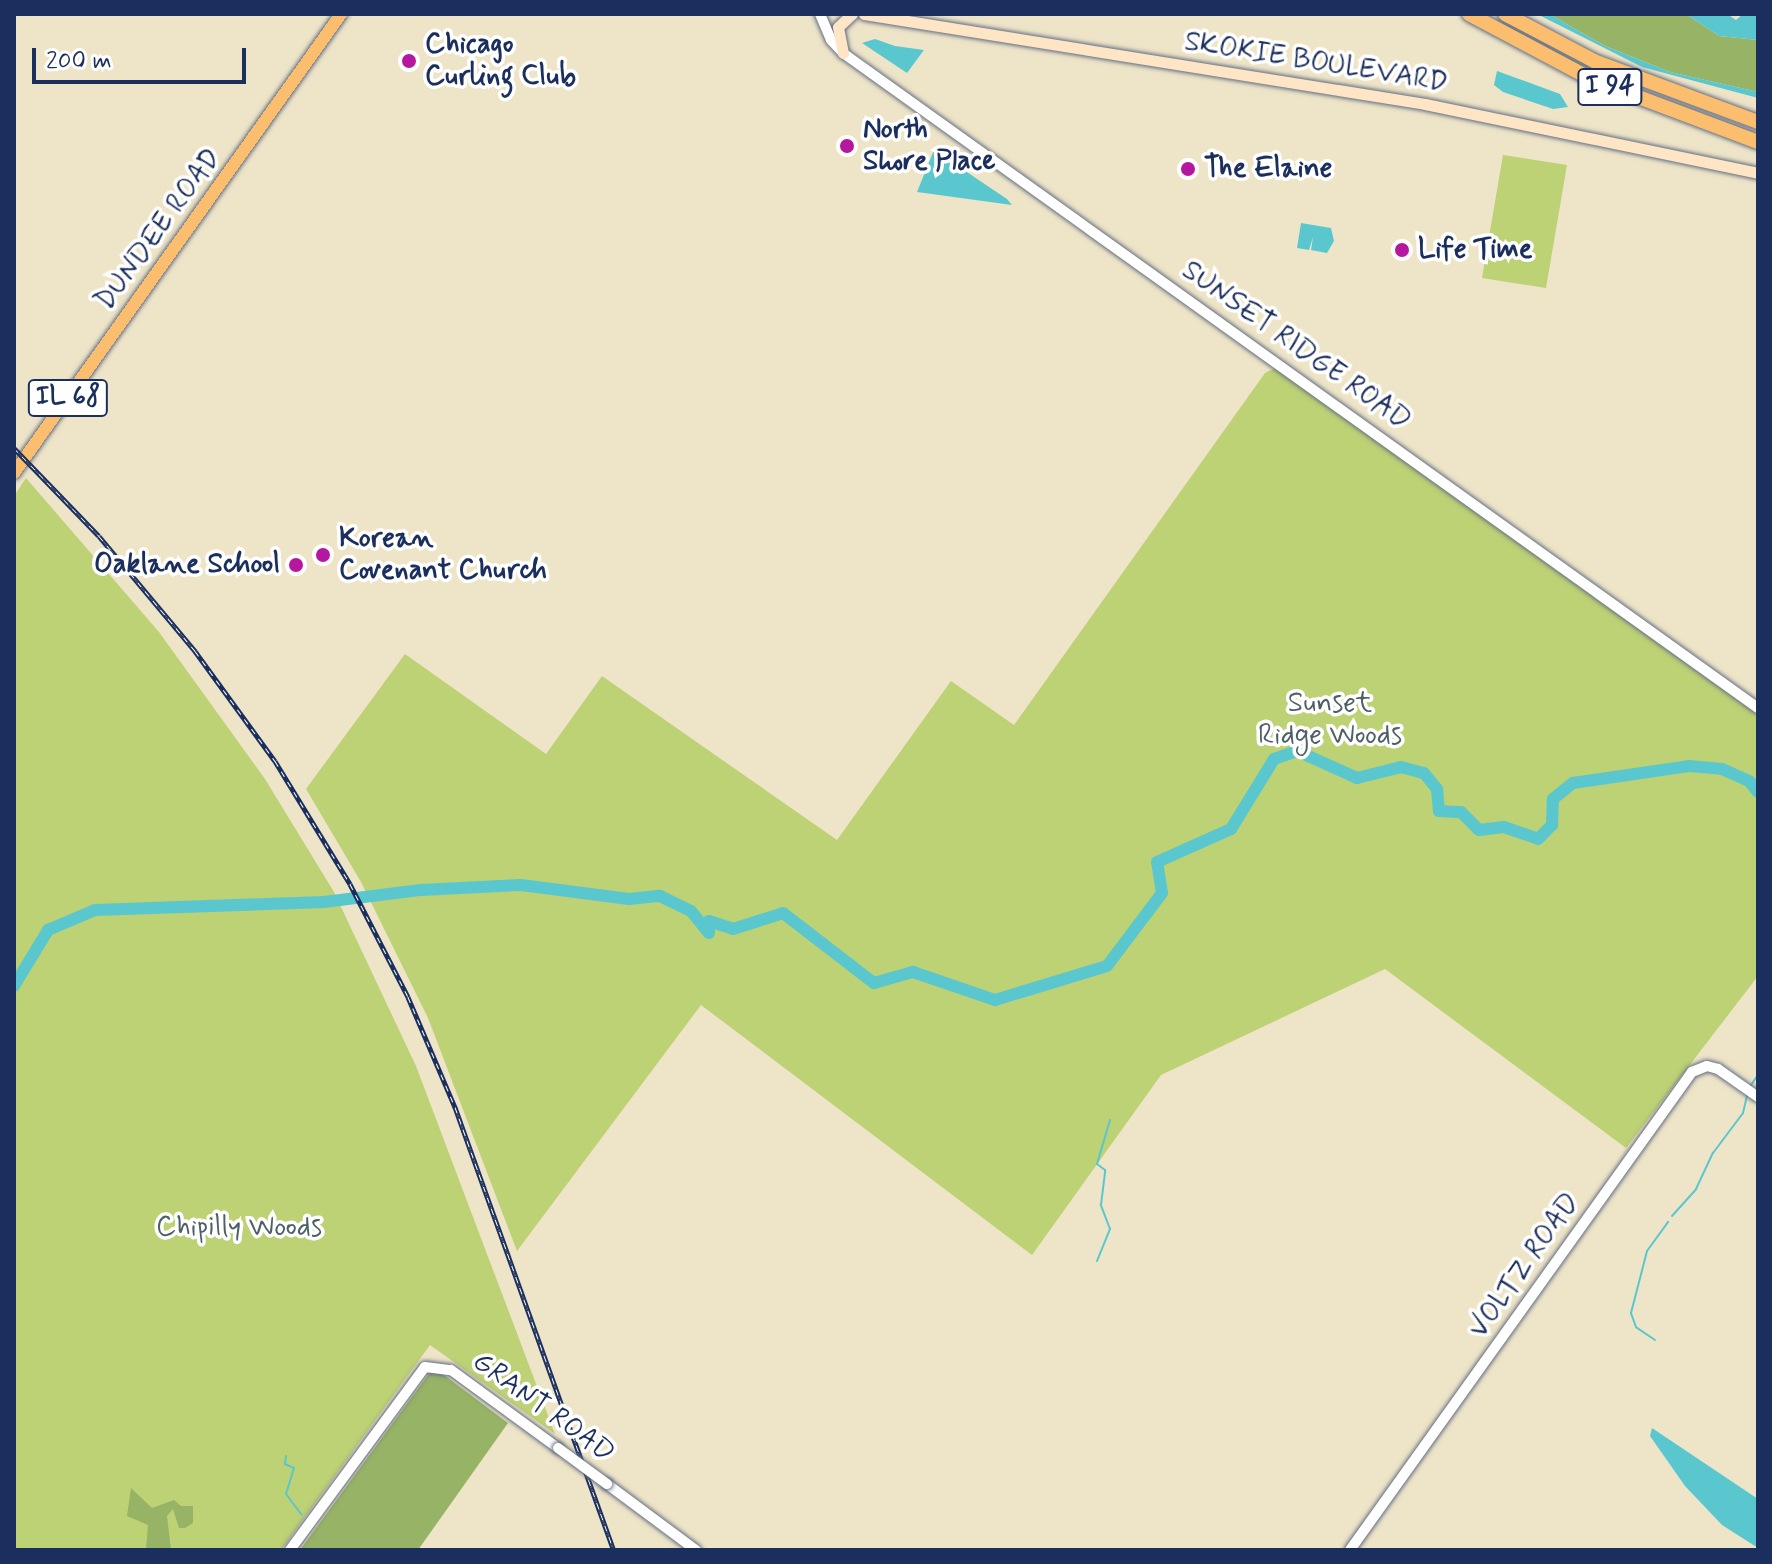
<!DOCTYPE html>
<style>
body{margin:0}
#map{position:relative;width:1772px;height:1564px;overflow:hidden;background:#eee5c8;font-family:Mynerve,sans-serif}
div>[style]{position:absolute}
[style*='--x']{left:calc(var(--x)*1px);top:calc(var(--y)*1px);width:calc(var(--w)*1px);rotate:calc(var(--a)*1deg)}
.green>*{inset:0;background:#bdd175}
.forest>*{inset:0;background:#96b366}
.water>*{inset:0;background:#5ac7ce}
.stream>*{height:2px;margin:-1px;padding:0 1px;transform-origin:1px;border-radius:1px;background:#5ac7ce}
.river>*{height:12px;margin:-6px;padding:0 6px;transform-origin:6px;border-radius:6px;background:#5ac7ce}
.roads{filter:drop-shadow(0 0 2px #656f83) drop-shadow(0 0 2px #656f83)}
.tertiary>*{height:10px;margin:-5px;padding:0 5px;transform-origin:5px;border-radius:5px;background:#fff}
.secondary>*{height:11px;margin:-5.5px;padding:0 5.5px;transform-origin:5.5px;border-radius:5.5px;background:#fde5c5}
.primary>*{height:12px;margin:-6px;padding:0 6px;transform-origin:6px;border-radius:6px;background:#fabe6e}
.motorway>*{height:14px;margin:-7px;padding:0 7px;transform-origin:7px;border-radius:7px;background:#fabe6e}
.rail>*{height:5px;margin-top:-2.5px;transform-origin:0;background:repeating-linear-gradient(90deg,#fff 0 6px,#1b2f5e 0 12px);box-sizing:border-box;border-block:2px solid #1b2f5e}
.bridges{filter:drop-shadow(0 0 2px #656f83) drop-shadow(0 0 2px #656f83)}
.tertiary-bridge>*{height:10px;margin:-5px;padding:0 5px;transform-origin:5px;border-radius:5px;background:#fff}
.dots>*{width:22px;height:22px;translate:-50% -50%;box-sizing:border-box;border:4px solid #fff;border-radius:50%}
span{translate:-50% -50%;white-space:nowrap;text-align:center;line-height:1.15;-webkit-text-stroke:7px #fff;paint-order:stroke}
.shield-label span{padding:2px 6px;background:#fff;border:2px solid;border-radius:6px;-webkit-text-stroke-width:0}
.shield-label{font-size:26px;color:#1b2f5e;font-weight:700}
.poi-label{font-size:28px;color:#1b2f5e;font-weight:700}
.left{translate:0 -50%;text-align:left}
.right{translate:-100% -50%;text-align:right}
.street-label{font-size:28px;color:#1b2f5e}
.park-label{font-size:28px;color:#4c6065}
.frame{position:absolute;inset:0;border:16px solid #1b2f5e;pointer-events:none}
.scale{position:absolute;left:32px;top:48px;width:214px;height:36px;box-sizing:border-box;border:4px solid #1b2f5e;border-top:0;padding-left:10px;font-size:24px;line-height:28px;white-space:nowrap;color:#1b2f5e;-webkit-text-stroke:6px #fff;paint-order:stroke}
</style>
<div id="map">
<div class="green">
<i style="clip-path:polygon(1503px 155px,1567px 165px,1546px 288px,1482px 278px)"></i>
<i style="clip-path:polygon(1276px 368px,1758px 715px,1758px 976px,1626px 1148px,1385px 969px,1161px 1075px,1032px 1255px,701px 1005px,517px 1251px,428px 1018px,361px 882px,306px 789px,405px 654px,546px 754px,602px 676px,837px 840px,951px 681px,1014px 725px,1265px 373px)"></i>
<i style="clip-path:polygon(26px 478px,159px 632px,265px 779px,334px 892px,416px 1066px,555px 1434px,430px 1345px,281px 1550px,14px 1550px,14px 496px)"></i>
</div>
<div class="forest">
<i style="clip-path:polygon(1549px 14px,1686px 14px,1719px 36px,1758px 40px,1758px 92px,1670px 72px,1605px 46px)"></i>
<i style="clip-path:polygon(431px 1371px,440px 1372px,508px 1423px,418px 1550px,300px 1550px)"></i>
<i style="clip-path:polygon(131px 1488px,152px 1508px,174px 1500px,181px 1506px,193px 1506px,193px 1523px,185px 1528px,179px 1528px,173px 1509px,167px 1516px,171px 1550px,146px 1549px,148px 1525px,127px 1516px)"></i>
</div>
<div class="water">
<i style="clip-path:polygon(1537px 14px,1549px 14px,1605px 46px,1670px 72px,1758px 92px,1758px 98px,1642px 67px)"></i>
<i style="clip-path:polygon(1686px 14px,1727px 14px,1736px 20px,1743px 14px,1758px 14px,1758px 40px,1719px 36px)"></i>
<i style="clip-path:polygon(875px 39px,895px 46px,924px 50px,907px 73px,862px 43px)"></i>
<i style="clip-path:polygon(1497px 71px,1560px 94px,1568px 107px,1553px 109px,1503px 92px,1494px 85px)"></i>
<i style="clip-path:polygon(934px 150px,1007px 199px,1012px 205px,917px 192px)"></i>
<i style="clip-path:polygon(1301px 223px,1331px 228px,1334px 241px,1327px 253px,1311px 250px,1313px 237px,1309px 250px,1297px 248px)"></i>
<i style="clip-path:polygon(1652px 1428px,1758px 1499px,1758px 1548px,1722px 1525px,1685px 1486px,1650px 1436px)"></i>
</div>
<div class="stream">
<i style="--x:1751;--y:1085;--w:12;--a:-55"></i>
<i style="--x:1672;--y:1216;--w:36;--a:-48"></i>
<i style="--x:1696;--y:1189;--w:40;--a:-65"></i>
<i style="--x:1713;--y:1153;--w:50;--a:-53.1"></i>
<i style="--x:1743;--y:1113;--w:18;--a:-77"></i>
<i style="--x:1097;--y:1261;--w:35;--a:-68"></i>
<i style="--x:1110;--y:1229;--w:26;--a:-111"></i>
<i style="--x:1101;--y:1205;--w:35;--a:-83"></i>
<i style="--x:1105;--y:1170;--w:10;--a:-143"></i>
<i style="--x:1097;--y:1164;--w:46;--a:-73.5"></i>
<i style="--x:1655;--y:1340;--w:23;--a:-146"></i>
<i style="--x:1636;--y:1327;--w:15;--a:-110"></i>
<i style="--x:1631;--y:1313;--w:64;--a:-75.5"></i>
<i style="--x:1647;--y:1251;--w:36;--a:-54"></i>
<i style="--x:286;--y:1456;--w:8;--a:97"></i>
<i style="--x:285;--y:1464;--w:10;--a:24"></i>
<i style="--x:294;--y:1468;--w:27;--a:107"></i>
<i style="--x:286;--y:1494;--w:26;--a:53"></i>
</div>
<div class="river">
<i style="--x:14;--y:986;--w:66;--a:-58.7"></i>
<i style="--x:48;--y:930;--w:51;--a:-23.1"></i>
<i style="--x:95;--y:910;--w:229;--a:-2"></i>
<i style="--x:324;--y:902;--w:98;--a:-7.1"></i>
<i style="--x:421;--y:890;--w:100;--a:-2.9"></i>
<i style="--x:521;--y:885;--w:109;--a:7.4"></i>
<i style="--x:629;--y:899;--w:31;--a:-6"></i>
<i style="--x:660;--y:896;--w:34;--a:26"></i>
<i style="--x:691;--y:911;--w:28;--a:51"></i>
<i style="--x:709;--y:933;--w:12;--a:-90"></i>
<i style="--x:709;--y:921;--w:25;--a:18"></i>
<i style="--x:733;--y:929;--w:52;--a:-17.7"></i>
<i style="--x:783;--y:913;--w:115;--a:37.6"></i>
<i style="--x:874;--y:983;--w:41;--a:-15.8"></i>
<i style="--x:913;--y:972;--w:87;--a:18.9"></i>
<i style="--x:995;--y:1000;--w:117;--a:-16.9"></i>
<i style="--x:1107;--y:966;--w:91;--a:-53"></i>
<i style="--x:1162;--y:893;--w:31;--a:-99"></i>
<i style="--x:1157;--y:862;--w:81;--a:-24"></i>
<i style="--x:1231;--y:829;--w:82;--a:-58.4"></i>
<i style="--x:1274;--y:759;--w:24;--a:-19"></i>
<i style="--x:1297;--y:751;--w:66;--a:24.2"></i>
<i style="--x:1357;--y:778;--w:45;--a:-14"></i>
<i style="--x:1401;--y:767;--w:24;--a:15"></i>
<i style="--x:1424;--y:773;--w:21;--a:51"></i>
<i style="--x:1437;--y:789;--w:22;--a:85"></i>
<i style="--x:1439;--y:811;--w:22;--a:3"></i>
<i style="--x:1461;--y:812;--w:25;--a:45"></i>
<i style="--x:1479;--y:830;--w:25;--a:-7"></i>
<i style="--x:1504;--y:827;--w:36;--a:19"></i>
<i style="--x:1538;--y:839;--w:20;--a:-45"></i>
<i style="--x:1552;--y:825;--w:26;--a:-88"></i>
<i style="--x:1553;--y:799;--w:26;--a:-39"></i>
<i style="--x:1573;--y:783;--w:117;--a:-8.3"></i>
<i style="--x:1689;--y:766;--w:33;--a:5"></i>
<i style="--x:1722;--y:769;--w:30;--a:24"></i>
<i style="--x:1749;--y:781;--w:14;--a:51"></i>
</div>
<div class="roads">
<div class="tertiary">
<i style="--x:820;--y:14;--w:28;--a:67"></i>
<i style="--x:831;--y:40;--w:18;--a:47"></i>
<i style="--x:843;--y:53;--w:1125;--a:35.6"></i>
<i style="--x:607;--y:1484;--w:111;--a:36.6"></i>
<i style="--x:290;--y:1550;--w:227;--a:-53.6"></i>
<i style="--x:425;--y:1367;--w:26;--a:7"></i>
<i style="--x:451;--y:1370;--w:132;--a:36.1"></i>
<i style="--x:1350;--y:1550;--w:588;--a:-54.42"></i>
<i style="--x:1692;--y:1072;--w:16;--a:-22"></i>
<i style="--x:1707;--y:1066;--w:11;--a:15"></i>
<i style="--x:1718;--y:1069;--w:49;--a:35"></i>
</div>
<div class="secondary">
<i style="--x:864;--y:14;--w:568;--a:9.11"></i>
<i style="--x:1425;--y:104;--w:340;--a:11.7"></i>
<i style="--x:843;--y:53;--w:26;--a:-101"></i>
<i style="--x:838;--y:27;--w:19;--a:-43"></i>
</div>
<div class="primary">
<i style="--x:14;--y:473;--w:564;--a:-54.53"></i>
</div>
<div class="motorway">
<i style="--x:1469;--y:14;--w:140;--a:28"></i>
<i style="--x:1593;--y:80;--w:176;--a:20.6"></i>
<i style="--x:1505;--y:14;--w:101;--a:27.8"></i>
<i style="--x:1594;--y:61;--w:175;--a:20.4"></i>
</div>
</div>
<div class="rail">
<i style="--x:14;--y:448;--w:122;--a:46"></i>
<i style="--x:99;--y:536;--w:150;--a:50.1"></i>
<i style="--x:195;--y:651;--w:136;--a:54"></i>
<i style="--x:275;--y:761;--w:144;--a:58.6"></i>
<i style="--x:350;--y:884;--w:127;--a:62.8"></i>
<i style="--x:408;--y:997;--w:120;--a:66.9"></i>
<i style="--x:455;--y:1107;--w:471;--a:70.3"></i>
</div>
<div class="bridges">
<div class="tertiary-bridge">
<i style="--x:558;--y:1448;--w:61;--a:36.3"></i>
</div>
</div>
<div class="dots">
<i style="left:409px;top:61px;background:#b5179e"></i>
<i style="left:847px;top:146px;background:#b5179e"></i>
<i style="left:1188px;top:169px;background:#b5179e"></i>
<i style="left:1402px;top:250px;background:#b5179e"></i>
<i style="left:323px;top:555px;background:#b5179e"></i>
<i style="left:296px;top:565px;background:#b5179e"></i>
</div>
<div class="shield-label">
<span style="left:1610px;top:87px">I 94</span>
<span style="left:68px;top:398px">IL 68</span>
</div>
<div class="poi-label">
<span class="left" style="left:425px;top:61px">Chicago<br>Curling Club</span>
<span class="left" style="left:863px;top:146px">North<br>Shore Place</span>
<span class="left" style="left:1204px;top:169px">The Elaine</span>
<span class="left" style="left:1418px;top:250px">Life Time</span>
<span class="left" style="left:339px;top:555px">Korean<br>Covenant Church</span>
<span class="right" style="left:280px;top:565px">Oaklane School</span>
</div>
<div class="street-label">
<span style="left:1316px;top:63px;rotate:9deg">SKOKIE BOULEVARD</span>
<span style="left:159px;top:230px;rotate:-54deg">DUNDEE ROAD</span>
<span style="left:1296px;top:346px;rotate:35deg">SUNSET RIDGE ROAD</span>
<span style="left:1525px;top:1266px;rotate:-55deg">VOLTZ ROAD</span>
<span style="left:543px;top:1408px;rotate:36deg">GRANT ROAD</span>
</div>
<div class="park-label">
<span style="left:1330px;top:720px">Sunset<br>Ridge Woods</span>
<span style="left:239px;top:1228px">Chipilly Woods</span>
</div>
<div class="frame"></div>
<div class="scale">200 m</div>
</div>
